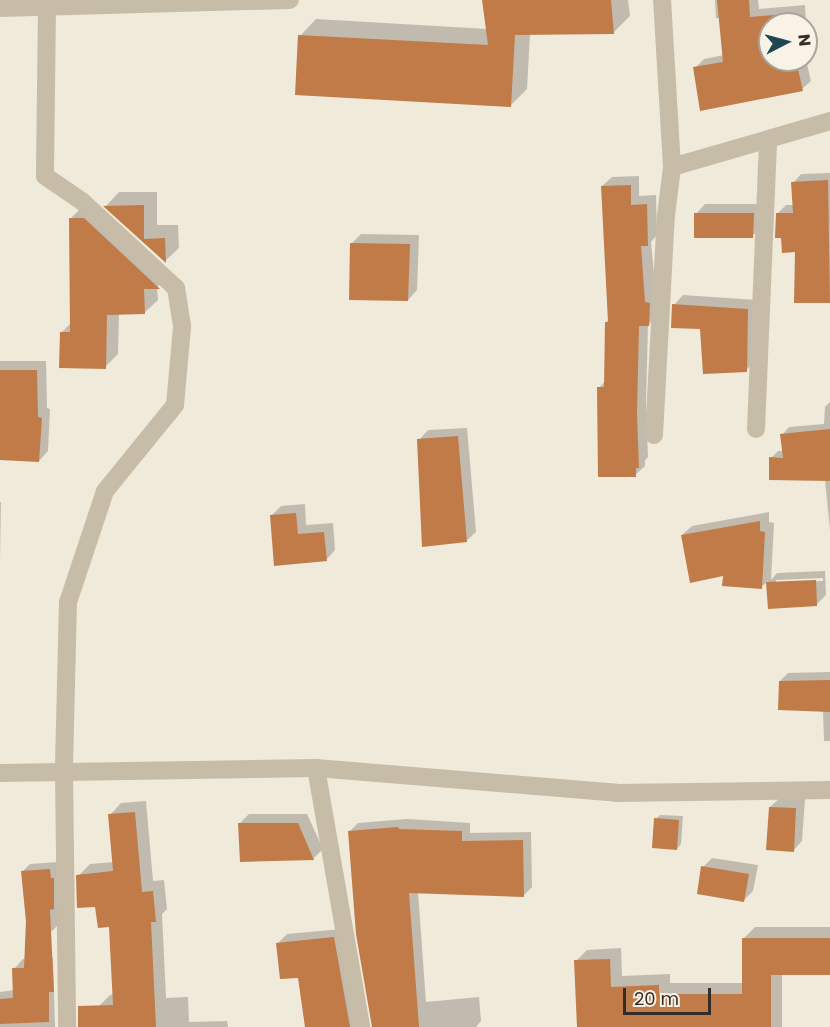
<!DOCTYPE html>
<style>
body{margin:0}
#map{position:relative;width:830px;height:1027px;overflow:hidden;background:#f0eada;font-family:Poppins,sans-serif}
div>[style]{position:absolute}
[style*='--x']{left:calc(var(--x)*1px);top:calc(var(--y)*1px);width:calc(var(--w)*1px);rotate:calc(var(--a)*1deg)}
.shadow>*{inset:0;background:#0003}
.building>*{inset:0;background:#c07b48}
.minor>*{height:18px;margin:-9px;padding:0 9px;transform-origin:9px;border-radius:9px;background:#c7bca7}
span{translate:-50% -50%;white-space:nowrap;text-align:center;line-height:1.15;-webkit-text-stroke:4.5px #f8f3e6;paint-order:stroke}
.north{position:absolute;left:758px;top:12px;width:60px;height:60px;box-sizing:border-box;background:#f8f3e6;border:2px solid #aaa49a;border-radius:50%;rotate:84deg;font-size:16px;font-weight:700;line-height:24px;text-align:center;color:#342d27}
.north::after{content:'';display:block;margin:auto;width:21px;height:27px;background:#1f4653;clip-path:polygon(50% 0,100% 100%,50% 72%,0 100%)}
.scale{position:absolute;left:623px;top:988px;width:88px;height:27px;box-sizing:border-box;border:3px solid #342d27;border-top:0;padding-left:8px;font-size:18px;line-height:21px;white-space:nowrap;color:#342d27;-webkit-text-stroke:4px #f8f3e6;paint-order:stroke}
</style>
<div id="map">
<div class="shadow">
<i style="clip-path:polygon(484px 0,628px 0,630px 16px,613px 33px,530px 34px,527px 89px,511px 105px,300px 36px,316px 19px,487px 29px)"></i>
<i style="clip-path:polygon(715px 0,758px 0,759px 9px,805px 5px,806px 24px,770px 24px,770px 60px,806px 60px,811px 81px,802px 89px,695px 68px,704px 59px,724px 55px,720px 18px,716px 18px)"></i>
<i style="clip-path:polygon(830px 173px,830px 301px,796px 301px,797px 251px,778px 213px,786px 205px,794px 205px,793px 183px,801px 174px)"></i>
<i style="clip-path:polygon(639px 176px,639px 196px,656px 195px,657px 235px,651px 242px,658px 315px,648px 325px,646px 404px,648px 457px,645px 460px,645px 466px,635px 475px,599px 388px,605px 381px,606px 322px,610px 319px,602px 186px,612px 177px)"></i>
<i style="clip-path:polygon(119px 192px,157px 192px,157px 225px,178px 225px,179px 248px,165px 261px,106px 206px)"></i>
<i style="clip-path:polygon(705px 204px,762px 204px,762px 227px,752px 236px,696px 214px)"></i>
<i style="clip-path:polygon(83px 206px,172px 275px,157px 287px,158px 300px,144px 313px,119px 313px,118px 354px,105px 367px,62px 332px,71px 323px,70px 219px)"></i>
<i style="clip-path:polygon(361px 234px,419px 235px,417px 290px,408px 300px,351px 244px)"></i>
<i style="clip-path:polygon(683px 295px,757px 300px,756px 361px,746px 370px,674px 305px)"></i>
<i style="clip-path:polygon(0 361px,46px 361px,47px 408px,50px 409px,48px 451px,39px 461px,0 459px)"></i>
<i style="clip-path:polygon(830px 402px,830px 530px,825px 480px,771px 458px,778px 451px,784px 451px,782px 435px,789px 427px,824px 424px,825px 407px)"></i>
<i style="clip-path:polygon(467px 428px,476px 532px,466px 541px,423px 545px,419px 440px,428px 430px)"></i>
<i style="clip-path:polygon(0 502px,1px 502px,0 562px)"></i>
<i style="clip-path:polygon(305px 504px,306px 525px,333px 523px,335px 550px,326px 560px,271px 516px,281px 506px)"></i>
<i style="clip-path:polygon(evenodd,769px 512px,769px 522px,774px 523px,771px 580px,777px 573px,825px 571px,826px 595px,816px 605px,769px 608px,768px 581px,761px 587px,724px 574px,682px 535px,692px 526px,769px 512px,823px 578px,823px 581px,776px 583px,776px 580px,823px 578px)"></i>
<i style="clip-path:polygon(830px 672px,830px 741px,824px 741px,823px 710px,780px 681px,788px 673px)"></i>
<i style="clip-path:polygon(780px 798px,805px 799px,802px 841px,793px 851px,770px 807px)"></i>
<i style="clip-path:polygon(146px 801px,153px 881px,164px 880px,167px 909px,162px 914px,166px 998px,188px 997px,189px 1022px,227px 1021px,228px 1027px,100px 1027px,99px 1006px,110px 995px,114px 994px,111px 925px,78px 876px,90px 864px,114px 862px,110px 815px,121px 803px)"></i>
<i style="clip-path:polygon(249px 814px,307px 814px,323px 849px,313px 859px,240px 823px)"></i>
<i style="clip-path:polygon(660px 815px,683px 816px,681px 844px,677px 849px,656px 819px)"></i>
<i style="clip-path:polygon(407px 819px,470px 823px,470px 833px,531px 832px,532px 887px,523px 896px,418px 892px,426px 1002px,479px 997px,481px 1021px,476px 1027px,373px 1027px,349px 832px,358px 823px)"></i>
<i style="clip-path:polygon(712px 858px,758px 865px,753px 891px,744px 900px,703px 867px)"></i>
<i style="clip-path:polygon(58px 862px,60px 923px,52px 931px,27px 932px,22px 872px,30px 864px)"></i>
<i style="clip-path:polygon(755px 927px,830px 927px,830px 973px,782px 973px,782px 1027px,578px 1027px,576px 961px,587px 950px,621px 948px,622px 976px,670px 974px,670px 983px,744px 983px,744px 938px)"></i>
<i style="clip-path:polygon(342px 929px,364px 1027px,307px 1027px,299px 976px,278px 943px,287px 934px)"></i>
<i style="clip-path:polygon(53px 958px,55px 1027px,0 1027px,0 992px,14px 990px,14px 969px,23px 959px)"></i>
</div>
<div class="building">
<i style="clip-path:polygon(482px 0,611px 0,614px 34px,515px 35px,511px 107px,295px 95px,298px 35px,488px 45px)"></i>
<i style="clip-path:polygon(717px 0,749px 0,750px 17px,786px 14px,788px 24px,770px 24px,770px 60px,796px 60px,803px 91px,700px 111px,693px 67px,723px 62px)"></i>
<i style="clip-path:polygon(828px 180px,830px 303px,794px 303px,795px 252px,782px 253px,781px 238px,775px 238px,776px 213px,793px 213px,791px 182px)"></i>
<i style="clip-path:polygon(631px 185px,631px 205px,647px 204px,648px 246px,641px 246px,645px 302px,650px 303px,649px 326px,639px 326px,637px 414px,639px 468px,636px 468px,636px 477px,598px 477px,597px 387px,604px 387px,605px 322px,608px 322px,601px 186px)"></i>
<i style="clip-path:polygon(144px 205px,144px 239px,165px 238px,166px 263px,103px 206px)"></i>
<i style="clip-path:polygon(694px 213px,754px 213px,753px 238px,694px 238px)"></i>
<i style="clip-path:polygon(69px 218px,84px 218px,160px 289px,144px 289px,145px 314px,107px 315px,106px 369px,59px 368px,60px 332px,70px 332px)"></i>
<i style="clip-path:polygon(350px 243px,410px 244px,408px 301px,349px 300px)"></i>
<i style="clip-path:polygon(672px 304px,748px 309px,747px 372px,703px 374px,700px 329px,671px 328px)"></i>
<i style="clip-path:polygon(0 370px,37px 370px,38px 417px,42px 418px,39px 462px,0 460px)"></i>
<i style="clip-path:polygon(830px 429px,830px 481px,769px 480px,769px 457px,783px 458px,780px 434px)"></i>
<i style="clip-path:polygon(458px 436px,467px 542px,422px 547px,417px 439px)"></i>
<i style="clip-path:polygon(296px 513px,298px 534px,324px 532px,327px 561px,274px 566px,270px 515px)"></i>
<i style="clip-path:polygon(760px 521px,760px 531px,765px 532px,762px 589px,722px 586px,723px 576px,690px 583px,681px 535px)"></i>
<i style="clip-path:polygon(816px 580px,817px 606px,768px 609px,766px 582px)"></i>
<i style="clip-path:polygon(830px 680px,830px 712px,778px 710px,779px 681px)"></i>
<i style="clip-path:polygon(769px 807px,796px 808px,794px 852px,766px 850px)"></i>
<i style="clip-path:polygon(135px 812px,142px 892px,153px 891px,156px 922px,151px 922px,156px 1027px,78px 1027px,78px 1006px,113px 1005px,109px 927px,98px 928px,95px 907px,77px 908px,76px 875px,113px 871px,108px 814px)"></i>
<i style="clip-path:polygon(654px 818px,679px 820px,677px 850px,652px 848px)"></i>
<i style="clip-path:polygon(238px 823px,298px 823px,314px 860px,240px 862px)"></i>
<i style="clip-path:polygon(398px 827px,399px 829px,462px 831px,462px 841px,523px 840px,524px 897px,409px 893px,419px 1027px,372px 1027px,356px 934px,348px 831px)"></i>
<i style="clip-path:polygon(701px 866px,749px 874px,744px 902px,697px 894px)"></i>
<i style="clip-path:polygon(50px 869px,51px 878px,54px 878px,54px 909px,50px 910px,54px 992px,49px 992px,49px 1022px,0 1024px,0 999px,13px 998px,12px 968px,24px 968px,26px 921px,21px 871px)"></i>
<i style="clip-path:polygon(334px 937px,350px 1027px,305px 1027px,298px 978px,280px 979px,276px 943px)"></i>
<i style="clip-path:polygon(742px 938px,830px 938px,830px 975px,771px 975px,771px 1027px,577px 1027px,574px 960px,610px 959px,611px 987px,659px 985px,659px 994px,742px 994px)"></i>
</div>
<div class="minor">
<i style="--x:47;--y:7;--w:169;--a:90.7"></i>
<i style="--x:45;--y:176;--w:46;--a:34.4"></i>
<i style="--x:83;--y:202;--w:127;--a:42.8"></i>
<i style="--x:176;--y:288;--w:39;--a:81"></i>
<i style="--x:182;--y:327;--w:78;--a:95.1"></i>
<i style="--x:175;--y:405;--w:111;--a:129.1"></i>
<i style="--x:105;--y:491;--w:117;--a:108.4"></i>
<i style="--x:68;--y:602;--w:169;--a:91.4"></i>
<i style="--x:64;--y:771;--w:256;--a:89.3"></i>
<i style="--x:0;--y:8;--w:290;--a:-1.6"></i>
<i style="--x:672;--y:167;--w:165;--a:-16.2"></i>
<i style="--x:756;--y:429;--w:290;--a:-87.6"></i>
<i style="--x:654;--y:435;--w:219;--a:-86.9"></i>
<i style="--x:666;--y:216;--w:49;--a:-83"></i>
<i style="--x:672;--y:167;--w:167;--a:-93.4"></i>
<i style="--x:316;--y:768;--w:263;--a:80.1"></i>
<i style="--x:0;--y:773;--w:316;--a:-0.9"></i>
<i style="--x:316;--y:768;--w:302;--a:4.7"></i>
<i style="--x:617;--y:793;--w:213;--a:-0.8"></i>
</div>
<div class="north">N</div>
<div class="scale">20 m</div>
</div>
